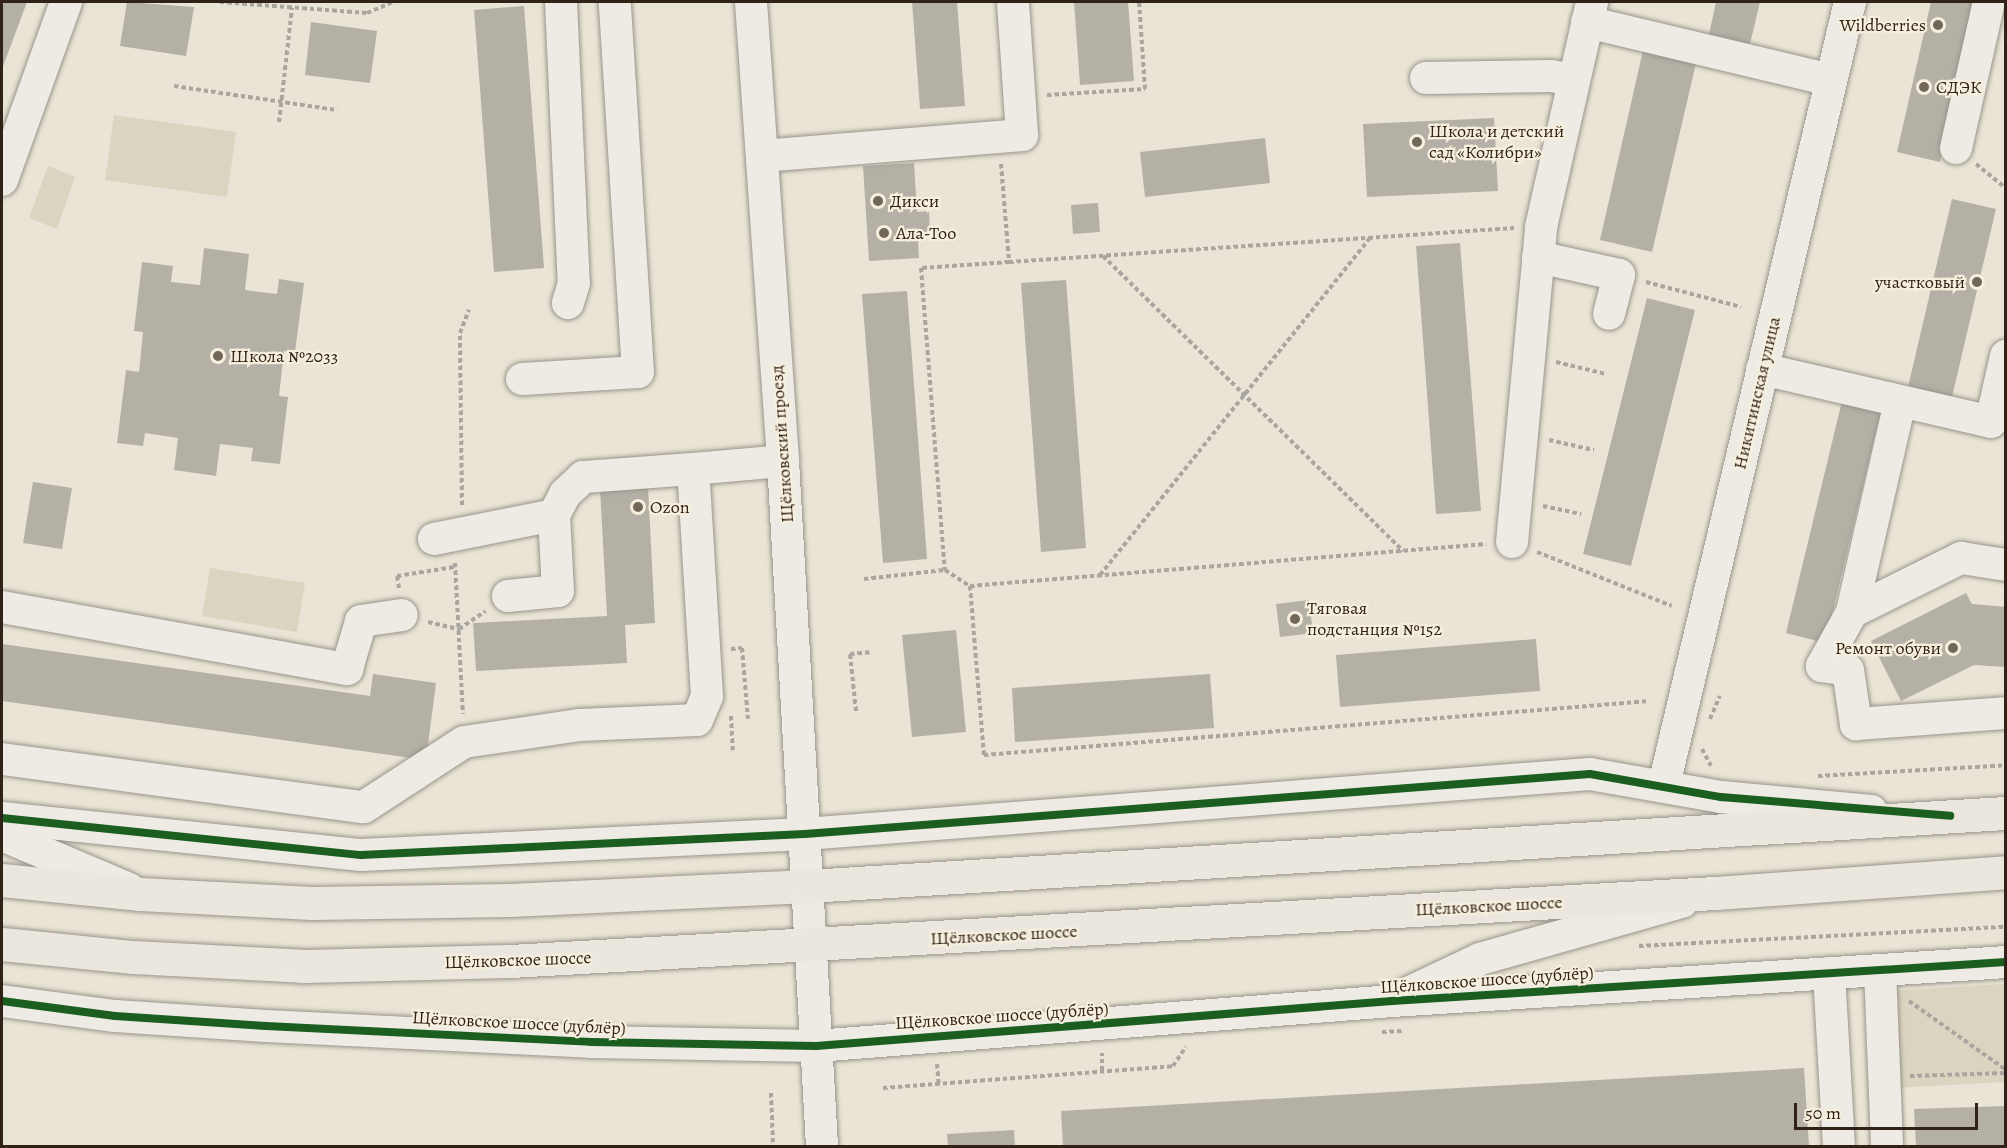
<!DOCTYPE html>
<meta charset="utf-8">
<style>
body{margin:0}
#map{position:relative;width:2007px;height:1148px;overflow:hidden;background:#e9e4d5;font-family:Alegreya,serif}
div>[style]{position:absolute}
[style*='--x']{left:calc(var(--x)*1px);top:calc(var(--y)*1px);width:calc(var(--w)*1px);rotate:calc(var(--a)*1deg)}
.green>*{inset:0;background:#dbd4c0}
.building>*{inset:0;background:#b5b0a6}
.path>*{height:4px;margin-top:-2px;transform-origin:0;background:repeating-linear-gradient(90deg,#aaa69f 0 4.5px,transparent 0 7.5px)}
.roads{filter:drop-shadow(0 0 2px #99948a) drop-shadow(0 0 2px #99948a)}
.minor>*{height:32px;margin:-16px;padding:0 16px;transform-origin:16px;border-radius:16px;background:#edebe3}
.major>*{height:33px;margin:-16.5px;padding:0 16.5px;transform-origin:16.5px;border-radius:16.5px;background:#ebe7de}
.cycleway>*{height:8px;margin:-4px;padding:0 4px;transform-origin:4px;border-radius:4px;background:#1b5e20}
.dots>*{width:16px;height:16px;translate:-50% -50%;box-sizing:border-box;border:3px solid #f6efde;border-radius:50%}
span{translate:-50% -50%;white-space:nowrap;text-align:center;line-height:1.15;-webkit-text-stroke:4.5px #f6efde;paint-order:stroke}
.poi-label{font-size:18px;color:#302217}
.right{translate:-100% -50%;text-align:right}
.left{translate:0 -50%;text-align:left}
.street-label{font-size:18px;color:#302217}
.frame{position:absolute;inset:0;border:3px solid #302217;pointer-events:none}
.scale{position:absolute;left:1794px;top:1103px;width:184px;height:27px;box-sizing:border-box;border:3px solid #302217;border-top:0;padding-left:8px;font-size:18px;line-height:21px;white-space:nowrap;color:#302217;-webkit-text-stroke:4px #f6efde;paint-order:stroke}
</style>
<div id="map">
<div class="green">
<i style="clip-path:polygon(114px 115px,236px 132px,227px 197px,105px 180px)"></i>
<i style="clip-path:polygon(48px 166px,75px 177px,57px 229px,29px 218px)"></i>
<i style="clip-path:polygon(210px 568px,305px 583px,297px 632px,202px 616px)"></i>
<i style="clip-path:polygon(2005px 984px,2005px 1082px,1894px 1088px,1888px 991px)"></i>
</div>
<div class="building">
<i style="clip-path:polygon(2px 2px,27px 2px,2px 69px)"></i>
<i style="clip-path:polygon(127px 2px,194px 7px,186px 56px,120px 46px)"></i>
<i style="clip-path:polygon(912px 2px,957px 2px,965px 106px,920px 109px)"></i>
<i style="clip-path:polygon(1074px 2px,1128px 2px,1134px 81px,1080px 85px)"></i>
<i style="clip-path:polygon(1716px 2px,1760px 2px,1750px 44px,1709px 34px)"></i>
<i style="clip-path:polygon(1931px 2px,1977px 2px,1940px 162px,1897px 152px)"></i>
<i style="clip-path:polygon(524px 6px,544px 268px,494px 272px,474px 10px)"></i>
<i style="clip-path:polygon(311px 22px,377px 31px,370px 83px,305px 75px)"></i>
<i style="clip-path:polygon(1644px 46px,1697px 59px,1652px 252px,1600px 240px)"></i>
<i style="clip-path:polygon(1494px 118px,1498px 191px,1367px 197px,1363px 124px)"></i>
<i style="clip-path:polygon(1265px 138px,1270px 183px,1145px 197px,1140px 152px)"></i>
<i style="clip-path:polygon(914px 163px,917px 212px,929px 211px,930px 236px,918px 237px,919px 258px,869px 261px,863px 166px)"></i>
<i style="clip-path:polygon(1952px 199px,1996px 209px,1952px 397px,1908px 387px)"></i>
<i style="clip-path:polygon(1098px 203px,1100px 232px,1073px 234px,1071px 205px)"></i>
<i style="clip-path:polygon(1460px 243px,1481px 511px,1436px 514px,1416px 246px)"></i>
<i style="clip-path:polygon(204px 248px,249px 254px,245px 290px,277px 294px,279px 279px,304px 283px,295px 352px,284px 351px,279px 396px,288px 397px,280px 464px,251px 461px,253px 448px,220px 444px,216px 476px,174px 470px,178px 438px,145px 433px,143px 446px,117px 443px,126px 370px,139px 372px,143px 332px,134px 331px,142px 262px,173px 266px,171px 282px,200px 285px)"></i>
<i style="clip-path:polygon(1066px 280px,1086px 548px,1041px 552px,1021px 283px)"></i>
<i style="clip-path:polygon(907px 291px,927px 559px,883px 563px,862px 294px)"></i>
<i style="clip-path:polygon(1647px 298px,1695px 310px,1631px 566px,1583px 554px)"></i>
<i style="clip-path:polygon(1843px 397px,1882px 407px,1825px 643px,1786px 633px)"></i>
<i style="clip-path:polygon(33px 482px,72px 488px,62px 549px,23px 543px)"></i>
<i style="clip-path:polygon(648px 487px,655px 623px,625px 625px,627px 663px,476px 671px,473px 623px,607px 616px,600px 489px)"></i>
<i style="clip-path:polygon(1966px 593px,1972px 604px,2006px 607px,2006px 667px,1974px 665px,1901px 701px,1871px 641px)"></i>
<i style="clip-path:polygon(1309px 600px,1313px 633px,1280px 637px,1276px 604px)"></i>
<i style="clip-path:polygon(956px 630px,966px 732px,912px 737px,902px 635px)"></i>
<i style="clip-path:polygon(1536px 639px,1540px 691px,1340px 707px,1336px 655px)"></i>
<i style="clip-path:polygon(2px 644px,370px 696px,373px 674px,436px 683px,426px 760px,2px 701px)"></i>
<i style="clip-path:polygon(1210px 674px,1214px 728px,1015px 742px,1012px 688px)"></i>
<i style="clip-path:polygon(1804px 1068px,1809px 1146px,1063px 1146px,1061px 1111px)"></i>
<i style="clip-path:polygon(2006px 1106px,2006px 1146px,1916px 1146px,1914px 1109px)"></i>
<i style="clip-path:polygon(1014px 1130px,1015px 1146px,948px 1146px,947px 1134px)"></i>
</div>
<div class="path">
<i style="--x:220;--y:2;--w:147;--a:4.3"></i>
<i style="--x:367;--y:13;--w:28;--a:-23"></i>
<i style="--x:174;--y:86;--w:165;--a:8.4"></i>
<i style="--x:1047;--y:95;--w:98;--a:-3.5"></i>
<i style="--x:1145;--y:89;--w:87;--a:-93.9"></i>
<i style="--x:279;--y:122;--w:115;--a:-83.5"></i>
<i style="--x:1001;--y:164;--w:98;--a:85.3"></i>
<i style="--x:1009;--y:262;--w:88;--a:176.1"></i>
<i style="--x:921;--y:268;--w:303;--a:85.5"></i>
<i style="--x:945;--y:570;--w:30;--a:33"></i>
<i style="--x:970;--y:586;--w:170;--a:85.3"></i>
<i style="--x:984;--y:755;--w:667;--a:-4.64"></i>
<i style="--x:1976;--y:164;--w:38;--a:39"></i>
<i style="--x:1103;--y:256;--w:421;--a:44.5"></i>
<i style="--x:1009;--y:262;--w:506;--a:-3.85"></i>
<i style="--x:1646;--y:282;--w:98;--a:14.7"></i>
<i style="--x:1556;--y:362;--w:51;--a:13.5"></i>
<i style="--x:1549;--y:440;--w:46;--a:12.5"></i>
<i style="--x:462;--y:505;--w:172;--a:-90.7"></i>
<i style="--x:460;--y:333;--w:25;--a:-69"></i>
<i style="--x:1543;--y:506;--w:39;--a:12"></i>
<i style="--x:1537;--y:552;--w:145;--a:21.8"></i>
<i style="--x:455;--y:563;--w:151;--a:87"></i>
<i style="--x:1100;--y:575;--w:432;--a:-51.3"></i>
<i style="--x:864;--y:579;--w:81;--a:-6.3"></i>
<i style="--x:970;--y:586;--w:518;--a:-4.65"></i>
<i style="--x:399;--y:588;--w:12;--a:-99"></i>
<i style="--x:397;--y:576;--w:58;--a:-9"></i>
<i style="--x:428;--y:622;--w:32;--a:13"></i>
<i style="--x:459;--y:629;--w:32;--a:-34"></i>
<i style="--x:731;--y:649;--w:11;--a:-5"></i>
<i style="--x:742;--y:648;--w:71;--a:85.2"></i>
<i style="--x:856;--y:711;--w:57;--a:-96"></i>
<i style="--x:850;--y:654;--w:22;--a:-5"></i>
<i style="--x:731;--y:716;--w:36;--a:87"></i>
<i style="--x:1710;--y:719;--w:25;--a:-67"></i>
<i style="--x:1702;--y:749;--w:19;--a:62"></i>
<i style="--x:1818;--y:776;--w:188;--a:-3.3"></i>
<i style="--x:1639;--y:946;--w:367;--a:-3"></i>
<i style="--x:1909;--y:1001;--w:119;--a:35.4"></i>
<i style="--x:1382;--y:1032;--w:20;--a:-3"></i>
<i style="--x:937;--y:1064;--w:21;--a:85"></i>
<i style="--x:1102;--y:1071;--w:18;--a:-90"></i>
<i style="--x:1910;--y:1076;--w:96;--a:-1.8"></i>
<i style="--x:883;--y:1088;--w:291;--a:-4.3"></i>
<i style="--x:1173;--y:1066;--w:23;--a:-56"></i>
<i style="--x:771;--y:1093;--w:53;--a:87.8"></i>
</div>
<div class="roads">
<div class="minor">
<i style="--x:561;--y:2;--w:281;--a:87.4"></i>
<i style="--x:574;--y:283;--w:21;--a:107"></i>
<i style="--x:751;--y:2;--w:460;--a:86"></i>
<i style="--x:783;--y:461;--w:686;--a:86.74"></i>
<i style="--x:1587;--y:22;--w:251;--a:13.4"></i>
<i style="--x:1426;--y:78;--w:125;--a:-0.9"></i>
<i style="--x:1551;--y:76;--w:23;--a:10"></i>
<i style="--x:1956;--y:148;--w:150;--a:-77.3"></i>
<i style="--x:762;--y:156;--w:261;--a:-4.6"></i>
<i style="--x:1022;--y:135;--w:133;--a:-93.9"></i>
<i style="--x:2;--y:180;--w:189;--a:-70.2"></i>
<i style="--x:1538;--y:257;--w:83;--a:12.5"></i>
<i style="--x:1619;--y:275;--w:40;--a:104.4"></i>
<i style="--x:1762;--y:369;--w:235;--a:13"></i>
<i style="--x:1991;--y:422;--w:68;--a:-77.2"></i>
<i style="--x:522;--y:379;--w:116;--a:-3.5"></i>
<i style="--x:638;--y:372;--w:371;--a:-93.6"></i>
<i style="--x:1900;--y:402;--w:215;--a:102.9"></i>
<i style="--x:1852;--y:612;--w:62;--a:119.1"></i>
<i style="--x:1822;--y:666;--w:26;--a:9"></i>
<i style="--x:1848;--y:670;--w:55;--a:81.6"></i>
<i style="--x:1856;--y:724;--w:150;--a:-4.2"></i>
<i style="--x:434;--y:539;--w:122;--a:-11.3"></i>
<i style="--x:1512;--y:542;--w:316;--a:-84.7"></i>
<i style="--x:1541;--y:227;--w:231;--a:-77.2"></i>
<i style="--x:508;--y:596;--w:50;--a:-5.7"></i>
<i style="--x:558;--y:591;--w:76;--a:-93"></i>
<i style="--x:554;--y:515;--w:24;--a:-62"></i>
<i style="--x:565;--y:494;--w:25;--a:-43"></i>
<i style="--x:583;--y:477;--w:110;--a:-4.2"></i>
<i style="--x:2;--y:607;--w:351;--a:10.2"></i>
<i style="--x:347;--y:669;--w:50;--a:-73.7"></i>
<i style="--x:361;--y:621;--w:41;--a:-8.3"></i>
<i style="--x:1852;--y:612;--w:122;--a:-26.4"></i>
<i style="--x:1961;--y:558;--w:46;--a:8.8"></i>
<i style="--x:2;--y:759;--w:365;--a:7.6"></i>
<i style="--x:364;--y:807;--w:119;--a:-33"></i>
<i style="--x:464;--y:742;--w:116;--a:-8.4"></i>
<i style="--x:579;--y:725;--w:118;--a:-2.4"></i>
<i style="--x:697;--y:720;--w:26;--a:-67"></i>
<i style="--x:707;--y:696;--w:227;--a:-93.5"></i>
<i style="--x:693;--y:469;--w:90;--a:-5.1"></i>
<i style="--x:1664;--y:785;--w:805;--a:-76.64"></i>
<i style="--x:2;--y:818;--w:361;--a:5.9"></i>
<i style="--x:361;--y:855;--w:444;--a:-2.7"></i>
<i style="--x:805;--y:834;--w:787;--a:-4.37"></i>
<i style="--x:1590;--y:774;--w:133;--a:10"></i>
<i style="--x:1721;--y:797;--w:151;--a:5.3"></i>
<i style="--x:2;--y:835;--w:138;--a:23"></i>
<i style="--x:1880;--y:970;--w:176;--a:87.7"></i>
<i style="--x:1829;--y:973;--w:173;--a:86.7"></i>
<i style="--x:1406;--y:994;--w:82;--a:-25.3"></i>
<i style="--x:1480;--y:959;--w:210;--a:-15.8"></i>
<i style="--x:2;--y:1001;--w:114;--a:7.6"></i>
<i style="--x:115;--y:1016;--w:151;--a:3.8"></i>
<i style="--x:266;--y:1026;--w:325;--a:2.8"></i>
<i style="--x:591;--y:1042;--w:225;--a:1"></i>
<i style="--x:816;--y:1046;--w:578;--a:-4.47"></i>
<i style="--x:1392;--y:1001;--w:615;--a:-3.63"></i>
</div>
<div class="major">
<i style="--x:2;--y:880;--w:139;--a:5.8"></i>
<i style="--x:140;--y:894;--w:172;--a:3"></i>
<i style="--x:312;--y:903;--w:198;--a:-0.9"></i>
<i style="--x:510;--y:900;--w:298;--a:-2.7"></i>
<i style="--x:808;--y:886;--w:1200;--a:-3.49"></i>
<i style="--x:2;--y:944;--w:132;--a:5.7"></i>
<i style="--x:133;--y:957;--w:169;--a:3"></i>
<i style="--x:302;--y:966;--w:208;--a:-1.4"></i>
<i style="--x:510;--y:961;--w:1207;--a:-3.23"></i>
<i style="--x:1715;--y:893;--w:292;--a:-4.1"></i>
</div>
</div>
<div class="cycleway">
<i style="--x:2;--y:818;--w:361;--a:5.9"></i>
<i style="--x:361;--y:855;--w:444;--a:-2.7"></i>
<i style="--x:805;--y:834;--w:787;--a:-4.37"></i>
<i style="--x:1590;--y:774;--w:133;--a:10"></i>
<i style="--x:1721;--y:797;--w:230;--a:4.7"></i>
<i style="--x:2;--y:1001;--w:114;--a:7.6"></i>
<i style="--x:115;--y:1016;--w:151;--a:3.8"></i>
<i style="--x:266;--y:1026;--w:325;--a:2.8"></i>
<i style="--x:591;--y:1042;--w:225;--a:1"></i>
<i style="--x:816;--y:1046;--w:578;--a:-4.47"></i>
<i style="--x:1392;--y:1001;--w:615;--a:-3.63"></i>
</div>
<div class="dots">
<i style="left:1938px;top:25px;background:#71665a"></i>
<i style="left:1924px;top:87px;background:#71665a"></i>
<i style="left:1417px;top:142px;background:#71665a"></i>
<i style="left:878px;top:201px;background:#71665a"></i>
<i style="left:884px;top:233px;background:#71665a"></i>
<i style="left:1977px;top:282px;background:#71665a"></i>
<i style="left:218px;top:356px;background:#71665a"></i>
<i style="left:638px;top:507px;background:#71665a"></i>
<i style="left:1295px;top:619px;background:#71665a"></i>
<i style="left:1953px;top:648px;background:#71665a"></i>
</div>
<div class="poi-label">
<span class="right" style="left:1926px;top:25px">Wildberries</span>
<span class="left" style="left:1936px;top:87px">СДЭК</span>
<span class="left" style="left:1429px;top:142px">Школа и детский<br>сад «Колибри»</span>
<span class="left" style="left:890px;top:201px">Дикси</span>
<span class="left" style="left:896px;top:233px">Ала-Тоо</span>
<span class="right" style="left:1965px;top:282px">участковый</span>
<span class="left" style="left:230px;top:356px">Школа №2033</span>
<span class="left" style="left:650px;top:507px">Ozon</span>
<span class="left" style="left:1307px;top:619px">Тяговая<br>подстанция №152</span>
<span class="right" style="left:1941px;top:648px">Ремонт обуви</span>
</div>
<div class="street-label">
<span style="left:1757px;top:393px;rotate:-77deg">Никитинская улица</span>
<span style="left:782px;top:444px;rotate:-94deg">Щёлковский проезд</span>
<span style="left:1489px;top:906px;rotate:-3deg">Щёлковское шоссе</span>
<span style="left:1004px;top:935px;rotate:-3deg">Щёлковское шоссе</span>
<span style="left:518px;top:960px;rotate:-2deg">Щёлковское шоссе</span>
<span style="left:1487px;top:980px;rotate:-4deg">Щёлковское шоссе (дублёр)</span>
<span style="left:1002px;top:1016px;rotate:-4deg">Щёлковское шоссе (дублёр)</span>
<span style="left:519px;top:1023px;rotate:3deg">Щёлковское шоссе (дублёр)</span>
</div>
<div class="frame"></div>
<div class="scale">50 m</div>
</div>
